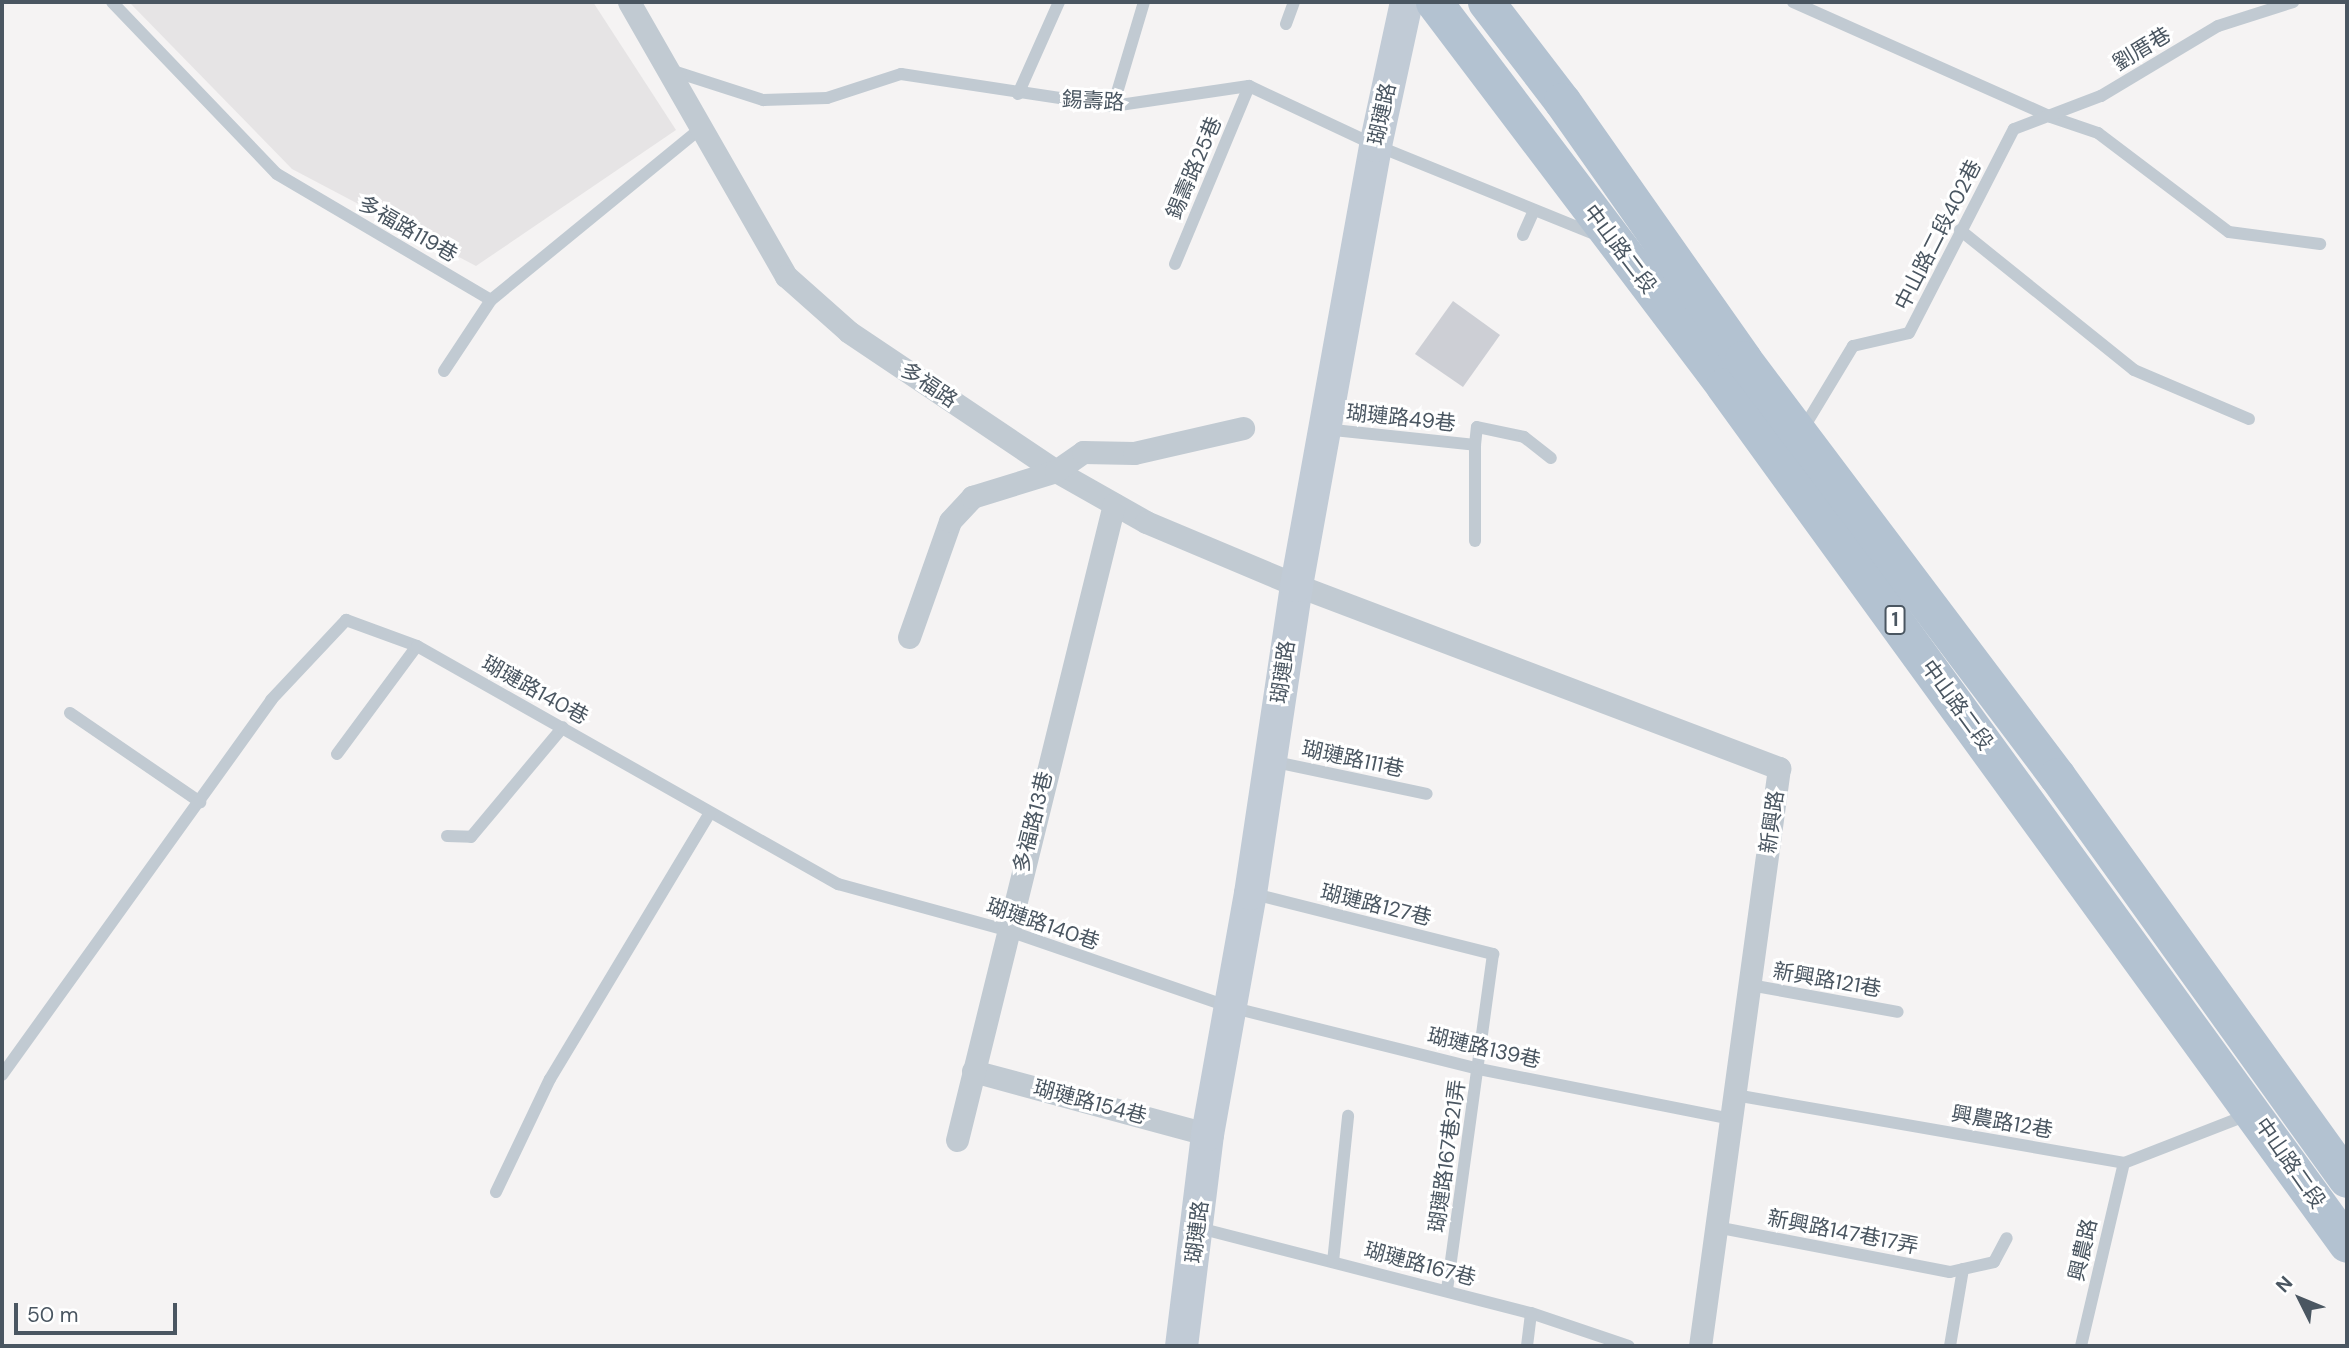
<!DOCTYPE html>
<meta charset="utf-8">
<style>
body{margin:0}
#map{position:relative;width:2349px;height:1348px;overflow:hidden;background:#f5f3f3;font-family:"DM Sans","Noto Sans TC",sans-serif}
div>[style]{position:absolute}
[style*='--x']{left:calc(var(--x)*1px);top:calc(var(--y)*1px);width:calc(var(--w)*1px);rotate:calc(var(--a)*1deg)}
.education>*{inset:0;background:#e6e4e5}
.building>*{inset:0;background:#cdcfd5}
.lane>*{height:12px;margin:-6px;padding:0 6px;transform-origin:6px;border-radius:6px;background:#c1cad2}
.street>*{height:23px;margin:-11.5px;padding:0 11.5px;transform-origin:11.5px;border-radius:11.5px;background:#c1cad2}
.secondary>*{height:33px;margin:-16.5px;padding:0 16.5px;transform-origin:16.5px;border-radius:16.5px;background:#c1cbd6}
.primary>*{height:37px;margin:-18.5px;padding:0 18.5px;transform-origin:18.5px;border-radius:18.5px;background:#b3c2d1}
span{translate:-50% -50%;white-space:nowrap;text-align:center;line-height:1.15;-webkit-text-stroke:6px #fff;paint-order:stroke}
.shield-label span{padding:2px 5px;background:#fff;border:2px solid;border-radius:5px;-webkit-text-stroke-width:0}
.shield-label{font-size:19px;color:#4a5661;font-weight:700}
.street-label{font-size:21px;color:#4a5661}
.frame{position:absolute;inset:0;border:4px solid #4a5661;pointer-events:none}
.north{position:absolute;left:2265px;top:1264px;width:70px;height:70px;-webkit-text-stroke:5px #fff;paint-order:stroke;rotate:313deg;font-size:19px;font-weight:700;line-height:28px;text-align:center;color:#4a5661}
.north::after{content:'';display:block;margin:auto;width:24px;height:32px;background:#4a5661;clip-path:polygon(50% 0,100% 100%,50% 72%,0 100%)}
.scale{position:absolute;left:14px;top:1303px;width:163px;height:32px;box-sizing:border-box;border:4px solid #4a5661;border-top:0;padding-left:9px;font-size:21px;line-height:24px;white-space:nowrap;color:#4a5661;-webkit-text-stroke:5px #fff;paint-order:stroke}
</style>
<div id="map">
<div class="education">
<i style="clip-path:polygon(129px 2px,593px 2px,676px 130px,476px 266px,292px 169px)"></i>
</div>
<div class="building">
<i style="clip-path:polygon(1453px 301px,1500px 335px,1463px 387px,1415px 354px)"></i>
</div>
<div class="lane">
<i style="--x:112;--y:2;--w:238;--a:46.2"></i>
<i style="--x:277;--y:174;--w:248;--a:30.5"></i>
<i style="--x:491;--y:300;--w:271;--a:-39.3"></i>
<i style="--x:1793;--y:2;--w:282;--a:24"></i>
<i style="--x:2051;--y:117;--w:50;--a:18.8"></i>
<i style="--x:2098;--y:133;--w:164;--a:37.1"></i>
<i style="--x:2229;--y:232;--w:92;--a:7.5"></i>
<i style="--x:1286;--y:24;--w:23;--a:-70"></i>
<i style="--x:670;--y:70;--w:98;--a:17.9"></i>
<i style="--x:763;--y:100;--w:64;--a:-1.8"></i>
<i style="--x:827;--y:98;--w:78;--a:-18"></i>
<i style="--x:901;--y:74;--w:214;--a:8.6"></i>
<i style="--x:1113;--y:106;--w:137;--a:-8.4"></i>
<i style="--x:1249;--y:86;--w:139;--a:25.1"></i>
<i style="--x:1375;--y:145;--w:242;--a:22.1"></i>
<i style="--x:1018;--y:94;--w:101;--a:-66"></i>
<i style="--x:1113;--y:106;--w:109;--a:-73.4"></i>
<i style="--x:1960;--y:230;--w:223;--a:38.8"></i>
<i style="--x:2134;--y:370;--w:125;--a:23.1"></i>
<i style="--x:1523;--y:235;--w:27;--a:-66"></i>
<i style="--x:1175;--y:264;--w:193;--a:-67.4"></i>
<i style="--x:444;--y:371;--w:85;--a:-56.5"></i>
<i style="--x:1324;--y:429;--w:152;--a:6"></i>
<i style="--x:1475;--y:445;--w:18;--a:-84"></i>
<i style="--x:1477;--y:427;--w:48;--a:12"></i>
<i style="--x:1524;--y:437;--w:34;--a:38"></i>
<i style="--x:1803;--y:429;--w:97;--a:-58.9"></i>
<i style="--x:1853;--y:346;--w:57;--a:-13.1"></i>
<i style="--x:1909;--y:333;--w:229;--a:-62.8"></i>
<i style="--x:2014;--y:129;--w:93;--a:-20.8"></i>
<i style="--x:2101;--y:96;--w:136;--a:-30.9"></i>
<i style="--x:2218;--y:26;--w:79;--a:-17.7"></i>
<i style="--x:1475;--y:445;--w:96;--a:90"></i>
<i style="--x:70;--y:713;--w:158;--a:34.4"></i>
<i style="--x:337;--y:754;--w:134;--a:-53.5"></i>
<i style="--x:1271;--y:761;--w:159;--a:11.9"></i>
<i style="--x:447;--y:836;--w:24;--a:2"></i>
<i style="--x:471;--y:837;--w:143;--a:-50.1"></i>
<i style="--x:1250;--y:893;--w:251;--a:14.1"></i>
<i style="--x:1493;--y:954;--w:340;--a:97.8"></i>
<i style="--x:1750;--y:985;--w:150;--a:10.3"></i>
<i style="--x:2;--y:1075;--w:462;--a:-54.3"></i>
<i style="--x:271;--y:700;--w:110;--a:-46.8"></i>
<i style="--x:346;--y:620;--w:76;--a:20.1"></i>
<i style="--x:417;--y:646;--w:484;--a:29.5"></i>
<i style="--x:838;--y:884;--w:174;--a:15.3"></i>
<i style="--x:1006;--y:930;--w:237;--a:19"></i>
<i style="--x:1230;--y:1007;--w:257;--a:14"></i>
<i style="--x:1479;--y:1069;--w:258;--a:11.2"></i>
<i style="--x:1735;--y:1095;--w:395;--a:9.9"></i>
<i style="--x:2124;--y:1163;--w:132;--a:-21.3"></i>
<i style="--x:496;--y:1192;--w:125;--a:-64.5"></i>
<i style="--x:550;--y:1079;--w:309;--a:-59"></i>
<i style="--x:1716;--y:1227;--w:238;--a:10.9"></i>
<i style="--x:1950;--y:1272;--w:45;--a:-12.8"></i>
<i style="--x:1994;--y:1262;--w:27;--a:-62"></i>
<i style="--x:1199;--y:1228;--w:343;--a:14.4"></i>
<i style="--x:1531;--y:1313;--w:103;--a:18.6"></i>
<i style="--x:1333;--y:1262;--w:147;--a:-84.1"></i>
<i style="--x:1527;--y:1346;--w:33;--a:-83"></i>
<i style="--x:1950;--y:1346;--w:78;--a:-80.4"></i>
<i style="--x:2081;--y:1346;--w:188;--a:-76.8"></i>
</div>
<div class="street">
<i style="--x:629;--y:2;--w:316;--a:60.2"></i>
<i style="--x:786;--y:276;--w:84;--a:41.6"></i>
<i style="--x:849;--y:332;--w:249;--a:33.9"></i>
<i style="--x:1056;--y:471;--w:103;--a:29.5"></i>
<i style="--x:1146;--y:522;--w:163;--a:22.8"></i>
<i style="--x:1296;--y:585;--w:517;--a:20.75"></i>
<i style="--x:1779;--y:768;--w:583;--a:97.78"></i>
<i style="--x:909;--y:637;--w:123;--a:-70.5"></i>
<i style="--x:950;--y:521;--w:33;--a:-47"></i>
<i style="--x:972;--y:497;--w:88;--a:-17.2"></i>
<i style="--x:1056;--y:471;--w:33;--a:-35"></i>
<i style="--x:1083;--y:452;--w:51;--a:1.1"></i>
<i style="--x:1134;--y:453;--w:112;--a:-12.9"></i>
<i style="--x:973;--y:1071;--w:242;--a:15.1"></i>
<i style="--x:957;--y:1140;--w:655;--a:-76.13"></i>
</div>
<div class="secondary">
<i style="--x:1181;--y:1346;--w:214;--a:-83"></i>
<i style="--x:1207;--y:1134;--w:245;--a:-79.9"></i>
<i style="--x:1250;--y:893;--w:311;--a:-81.5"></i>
<i style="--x:1296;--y:585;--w:447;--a:-79.8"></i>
<i style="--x:1375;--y:145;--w:146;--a:-77.8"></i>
</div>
<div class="primary">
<i style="--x:1434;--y:2;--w:481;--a:52.9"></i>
<i style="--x:1724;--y:386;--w:1060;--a:54.02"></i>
<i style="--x:1486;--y:2;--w:125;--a:52.5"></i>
<i style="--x:1562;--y:101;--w:315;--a:54.9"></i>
<i style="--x:1743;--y:359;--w:522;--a:53.02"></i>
<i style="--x:2057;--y:776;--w:496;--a:54.3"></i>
</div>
<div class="shield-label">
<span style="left:1895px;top:620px">1</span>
</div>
<div class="street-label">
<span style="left:2142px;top:49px;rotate:-31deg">劉厝巷</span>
<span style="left:1093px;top:101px;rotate:3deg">錫壽路</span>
<span style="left:1382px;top:114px;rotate:-78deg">瑚璉路</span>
<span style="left:1194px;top:168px;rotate:-67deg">錫壽路25巷</span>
<span style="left:408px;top:229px;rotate:30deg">多福路119巷</span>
<span style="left:1938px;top:235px;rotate:-63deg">中山路二段402巷</span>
<span style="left:1620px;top:249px;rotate:53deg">中山路二段</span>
<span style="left:929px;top:385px;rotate:34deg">多福路</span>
<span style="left:1401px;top:418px;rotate:6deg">瑚璉路49巷</span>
<span style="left:1283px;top:672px;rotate:-82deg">瑚璉路</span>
<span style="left:535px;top:690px;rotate:29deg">瑚璉路140巷</span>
<span style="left:1957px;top:705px;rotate:54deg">中山路二段</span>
<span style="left:1353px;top:759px;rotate:12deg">瑚璉路111巷</span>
<span style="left:1033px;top:822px;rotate:-76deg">多福路13巷</span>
<span style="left:1772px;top:822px;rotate:-82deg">新興路</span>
<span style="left:1376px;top:905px;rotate:14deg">瑚璉路127巷</span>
<span style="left:1043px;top:924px;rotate:19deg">瑚璉路140巷</span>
<span style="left:1827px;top:980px;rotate:10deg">新興路121巷</span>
<span style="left:1484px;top:1048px;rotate:13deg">瑚璉路139巷</span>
<span style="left:1090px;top:1102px;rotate:15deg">瑚璉路154巷</span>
<span style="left:2002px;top:1122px;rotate:10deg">興農路12巷</span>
<span style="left:1447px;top:1156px;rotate:-82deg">瑚璉路167巷21弄</span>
<span style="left:2290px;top:1163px;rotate:55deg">中山路二段</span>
<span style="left:1197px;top:1232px;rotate:-83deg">瑚璉路</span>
<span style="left:1843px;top:1232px;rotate:11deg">新興路147巷17弄</span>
<span style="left:2083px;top:1250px;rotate:-77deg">興農路</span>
<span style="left:1420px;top:1264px;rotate:15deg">瑚璉路167巷</span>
</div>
<div class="frame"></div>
<div class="north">N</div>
<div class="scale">50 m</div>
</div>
